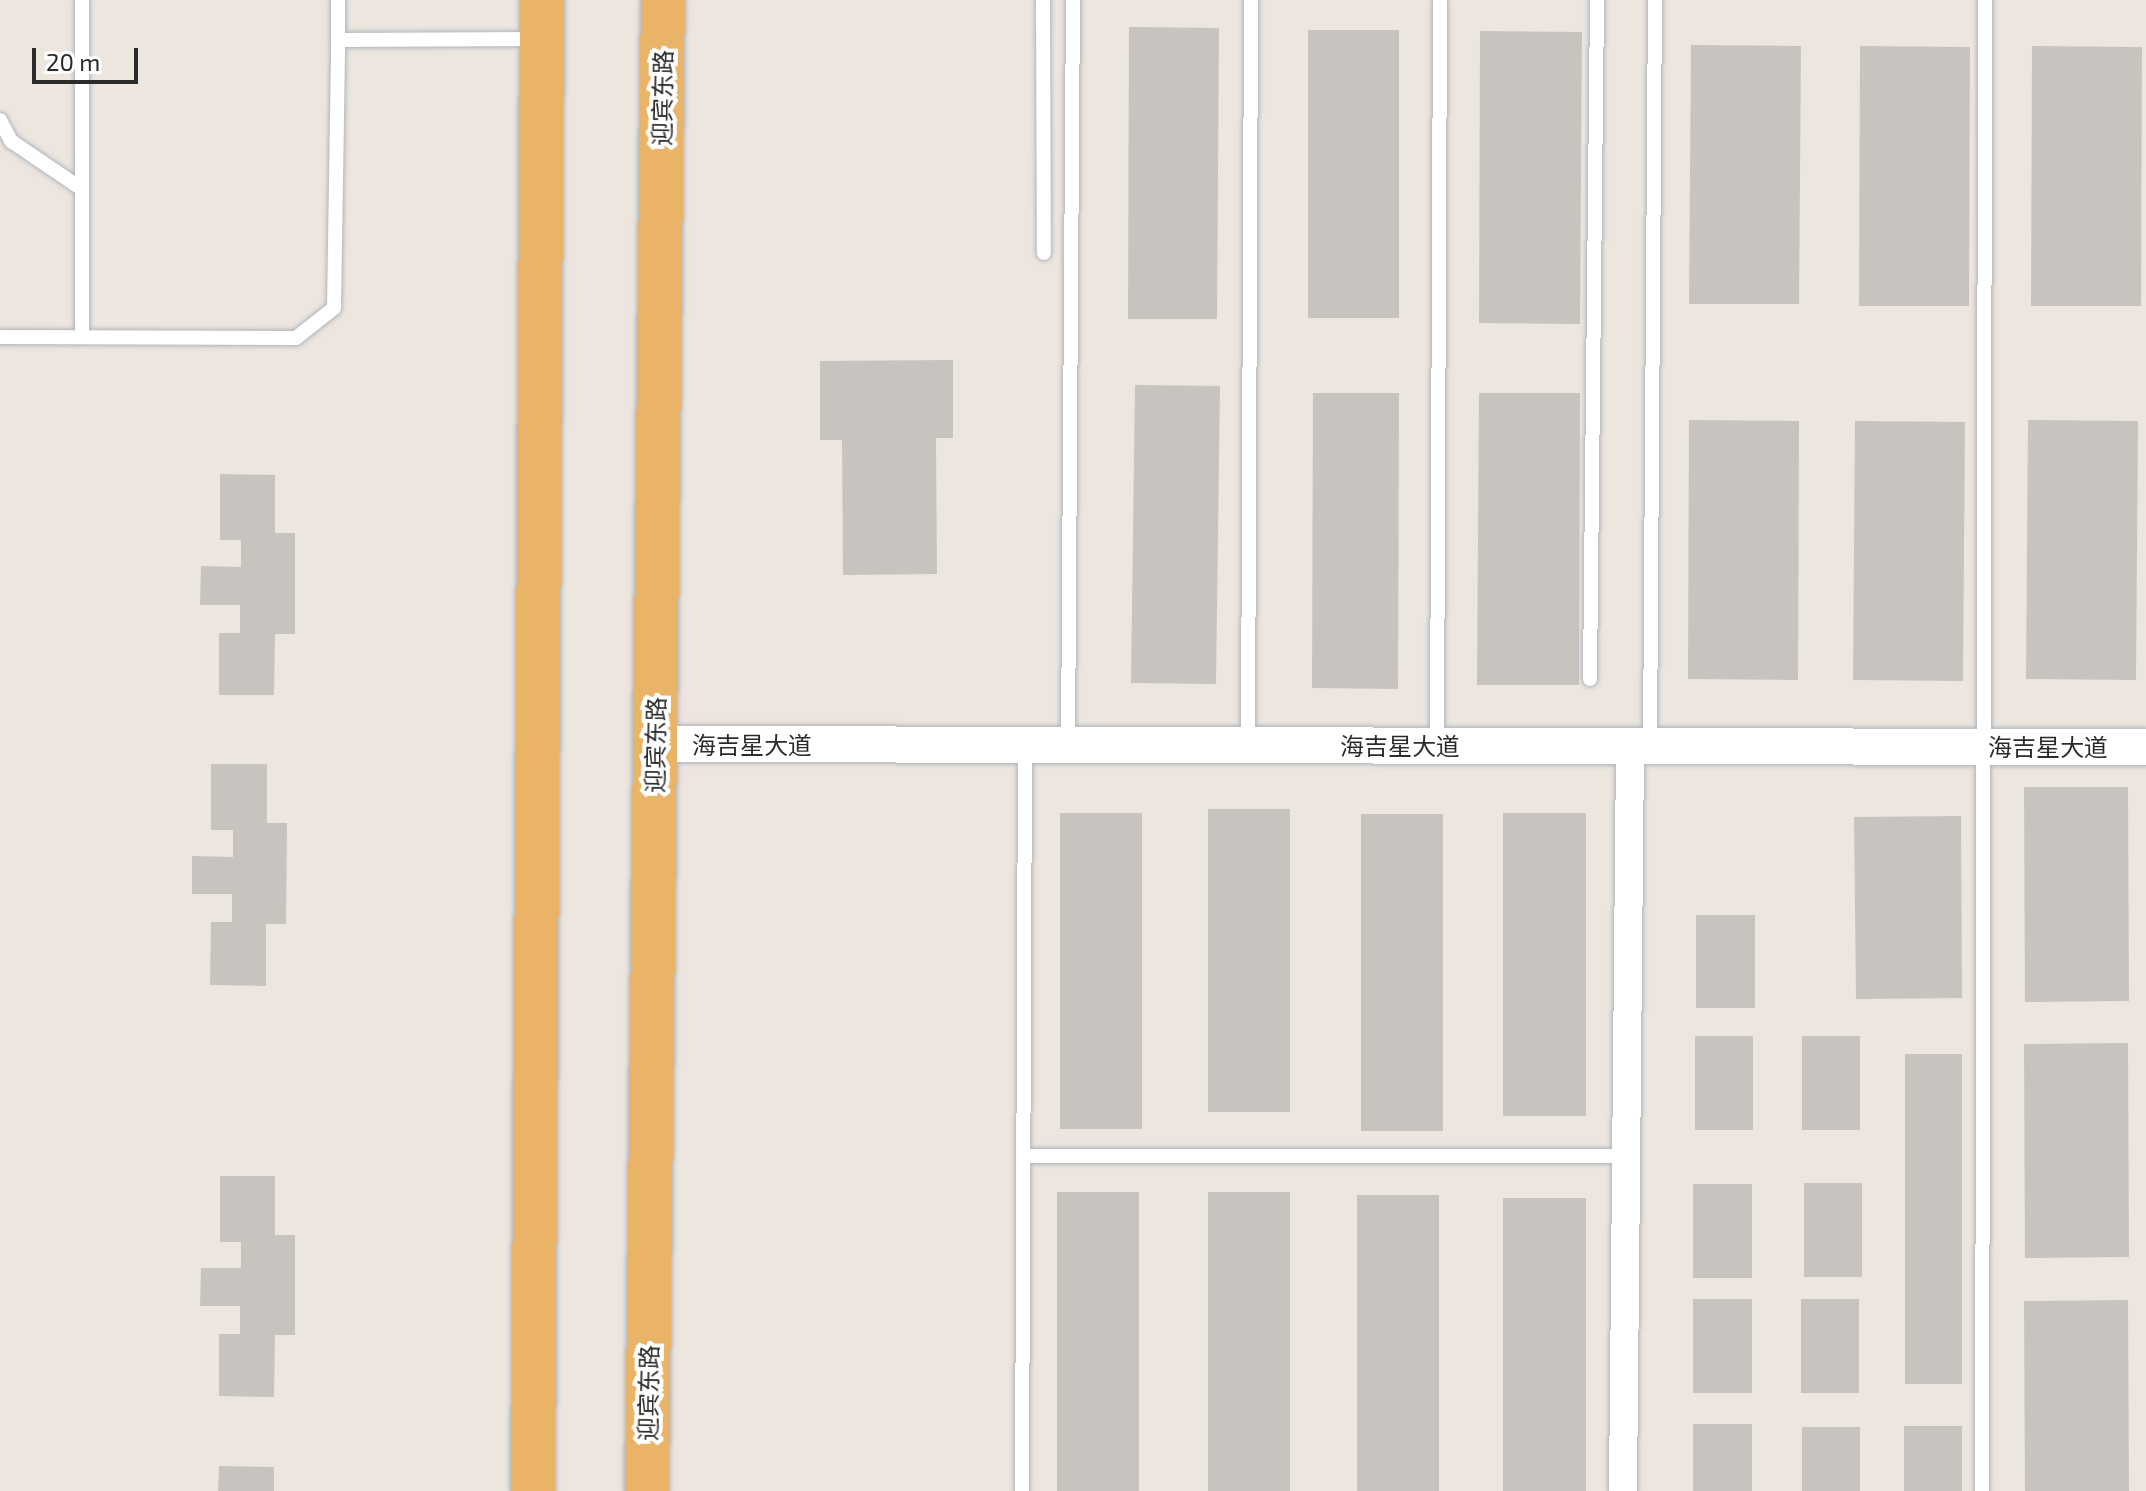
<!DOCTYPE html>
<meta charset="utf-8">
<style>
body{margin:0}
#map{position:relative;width:2146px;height:1491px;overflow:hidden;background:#ece6df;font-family:"Exo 2","Noto Sans SC",sans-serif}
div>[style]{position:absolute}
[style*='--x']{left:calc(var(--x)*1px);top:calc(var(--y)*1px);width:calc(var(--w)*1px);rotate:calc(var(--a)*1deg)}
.building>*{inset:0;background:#c7c3be}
.roads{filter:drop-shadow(0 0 2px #b2b5bd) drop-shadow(0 0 2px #b2b5bd)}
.service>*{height:14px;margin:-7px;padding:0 7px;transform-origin:7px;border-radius:7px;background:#fff}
.minor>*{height:28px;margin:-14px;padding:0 14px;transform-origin:14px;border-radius:14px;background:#fff}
.tertiary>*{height:36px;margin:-18px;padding:0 18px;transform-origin:18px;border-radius:18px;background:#fff}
.trunk>*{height:44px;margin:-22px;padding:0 22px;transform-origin:22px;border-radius:22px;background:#eab468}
span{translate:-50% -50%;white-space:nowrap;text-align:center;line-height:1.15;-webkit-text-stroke:8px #fff;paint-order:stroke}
.street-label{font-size:24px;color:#2b2b2b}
.scale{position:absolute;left:32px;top:48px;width:106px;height:36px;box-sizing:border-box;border:4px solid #2b2b2b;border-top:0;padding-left:10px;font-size:24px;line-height:28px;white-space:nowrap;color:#2b2b2b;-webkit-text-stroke:6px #fff;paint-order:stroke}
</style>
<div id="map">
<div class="building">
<i style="clip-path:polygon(1129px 27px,1219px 28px,1217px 319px,1128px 319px)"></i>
<i style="clip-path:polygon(1308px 30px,1399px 30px,1399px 318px,1308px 318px)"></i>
<i style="clip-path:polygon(1480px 31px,1582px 32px,1580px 324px,1479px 323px)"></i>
<i style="clip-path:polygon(1691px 45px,1801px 46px,1799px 304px,1689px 304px)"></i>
<i style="clip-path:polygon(1860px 46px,1970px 47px,1969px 306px,1859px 306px)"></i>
<i style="clip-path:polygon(2032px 46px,2142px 47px,2141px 306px,2031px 306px)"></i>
<i style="clip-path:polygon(953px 360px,953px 438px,936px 438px,937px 574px,843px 575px,842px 440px,820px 440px,820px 361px)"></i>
<i style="clip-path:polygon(1135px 385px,1220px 386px,1216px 684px,1131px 683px)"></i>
<i style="clip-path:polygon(1313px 393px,1399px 393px,1398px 689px,1312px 688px)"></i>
<i style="clip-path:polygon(1479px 393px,1580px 393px,1579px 685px,1477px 685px)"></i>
<i style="clip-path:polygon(1689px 420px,1799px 421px,1798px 680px,1688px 679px)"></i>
<i style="clip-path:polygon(2028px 420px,2138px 421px,2136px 680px,2026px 679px)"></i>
<i style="clip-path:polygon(1855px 421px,1965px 422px,1963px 681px,1853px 680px)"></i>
<i style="clip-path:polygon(220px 474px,275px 475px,275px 533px,295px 533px,295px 634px,275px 634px,274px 695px,219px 695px,219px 633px,240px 633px,240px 605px,200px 605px,201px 566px,241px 567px,241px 540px,220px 540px)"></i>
<i style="clip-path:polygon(211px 764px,267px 764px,267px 823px,287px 823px,286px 924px,266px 924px,266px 986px,210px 985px,211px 922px,232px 922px,232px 894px,192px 894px,192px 856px,233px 857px,233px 830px,211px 830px)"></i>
<i style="clip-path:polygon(2024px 787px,2128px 787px,2129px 1001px,2025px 1002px)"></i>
<i style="clip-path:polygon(1208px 809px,1290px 809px,1290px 1112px,1208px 1112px)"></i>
<i style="clip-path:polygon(1060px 813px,1142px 813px,1142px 1129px,1060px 1129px)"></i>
<i style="clip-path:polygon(1503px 813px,1586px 813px,1586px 1116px,1503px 1116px)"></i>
<i style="clip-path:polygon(1361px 814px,1443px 814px,1443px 1131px,1361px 1131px)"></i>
<i style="clip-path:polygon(1961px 816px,1962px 998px,1856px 999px,1854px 817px)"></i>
<i style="clip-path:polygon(1696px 915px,1755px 915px,1755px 1008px,1696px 1008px)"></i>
<i style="clip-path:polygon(1695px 1036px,1753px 1036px,1753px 1130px,1695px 1130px)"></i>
<i style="clip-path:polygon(1802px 1036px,1860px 1036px,1860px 1130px,1802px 1130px)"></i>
<i style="clip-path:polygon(2128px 1043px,2129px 1257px,2025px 1258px,2024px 1044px)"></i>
<i style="clip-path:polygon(1905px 1054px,1962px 1054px,1962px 1384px,1905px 1384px)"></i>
<i style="clip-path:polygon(220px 1176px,275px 1176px,275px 1235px,295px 1235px,295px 1335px,275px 1335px,274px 1397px,219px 1396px,219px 1334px,240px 1334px,240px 1306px,200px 1306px,201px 1268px,241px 1268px,241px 1242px,220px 1242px)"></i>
<i style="clip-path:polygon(1804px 1183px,1862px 1183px,1862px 1277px,1804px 1277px)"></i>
<i style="clip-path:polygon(1693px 1184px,1752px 1184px,1752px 1278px,1693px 1278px)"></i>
<i style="clip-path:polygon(1057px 1192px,1139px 1192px,1139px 1491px,1057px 1491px)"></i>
<i style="clip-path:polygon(1208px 1192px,1290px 1192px,1290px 1491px,1208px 1491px)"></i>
<i style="clip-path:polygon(1357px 1195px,1439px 1195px,1439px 1491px,1357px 1491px)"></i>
<i style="clip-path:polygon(1503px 1198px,1586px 1198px,1586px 1491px,1503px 1491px)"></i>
<i style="clip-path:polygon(1693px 1299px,1752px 1299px,1752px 1393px,1693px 1393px)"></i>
<i style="clip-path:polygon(1801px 1299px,1859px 1299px,1859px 1393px,1801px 1393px)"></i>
<i style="clip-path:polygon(2128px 1300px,2129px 1491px,2025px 1491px,2024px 1301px)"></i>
<i style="clip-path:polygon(1693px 1424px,1752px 1424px,1752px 1491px,1693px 1491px)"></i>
<i style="clip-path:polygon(1904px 1426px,1962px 1426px,1962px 1491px,1904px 1491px)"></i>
<i style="clip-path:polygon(1802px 1427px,1860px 1427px,1860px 1491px,1802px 1491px)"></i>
<i style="clip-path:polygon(219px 1466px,274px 1467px,274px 1491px,218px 1491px)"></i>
</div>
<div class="roads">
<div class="service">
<i style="--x:338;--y:0;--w:40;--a:90"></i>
<i style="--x:338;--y:40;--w:199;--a:-0.3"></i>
<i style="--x:1043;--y:0;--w:253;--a:89.8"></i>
<i style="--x:0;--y:120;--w:24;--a:62"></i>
<i style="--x:11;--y:141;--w:86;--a:34.1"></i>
<i style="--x:0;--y:337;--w:296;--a:0.2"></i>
<i style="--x:296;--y:338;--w:48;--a:-38.3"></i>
<i style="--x:334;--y:308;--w:268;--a:-89.1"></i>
<i style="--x:82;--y:337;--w:337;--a:-90"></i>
<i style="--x:1590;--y:679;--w:679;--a:-89.41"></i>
<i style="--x:1068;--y:745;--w:745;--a:-89.62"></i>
<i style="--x:1248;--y:745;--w:745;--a:-89.77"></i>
<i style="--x:1437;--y:746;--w:746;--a:-89.77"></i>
<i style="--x:1650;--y:746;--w:746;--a:-89.62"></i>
<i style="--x:1023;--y:1156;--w:603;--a:0"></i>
<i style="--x:1022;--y:1491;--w:746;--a:-89.77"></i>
<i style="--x:1982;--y:1491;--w:1491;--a:-89.88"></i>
</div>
<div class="minor">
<i style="--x:1623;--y:1491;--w:744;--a:-89.46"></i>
</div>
<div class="tertiary">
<i style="--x:655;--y:744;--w:1491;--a:0.12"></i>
</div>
<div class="trunk">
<i style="--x:533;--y:1491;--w:1491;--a:-89.65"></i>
<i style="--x:647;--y:1491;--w:1491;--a:-89.39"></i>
</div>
</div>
<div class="street-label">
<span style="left:662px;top:98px;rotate:-89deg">迎宾东路</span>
<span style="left:655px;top:745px;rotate:-89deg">迎宾东路</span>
<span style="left:752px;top:745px">海吉星大道</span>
<span style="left:1400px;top:746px">海吉星大道</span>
<span style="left:2048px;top:747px">海吉星大道</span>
<span style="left:648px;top:1393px;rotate:-89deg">迎宾东路</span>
</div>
<div class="scale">20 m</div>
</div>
